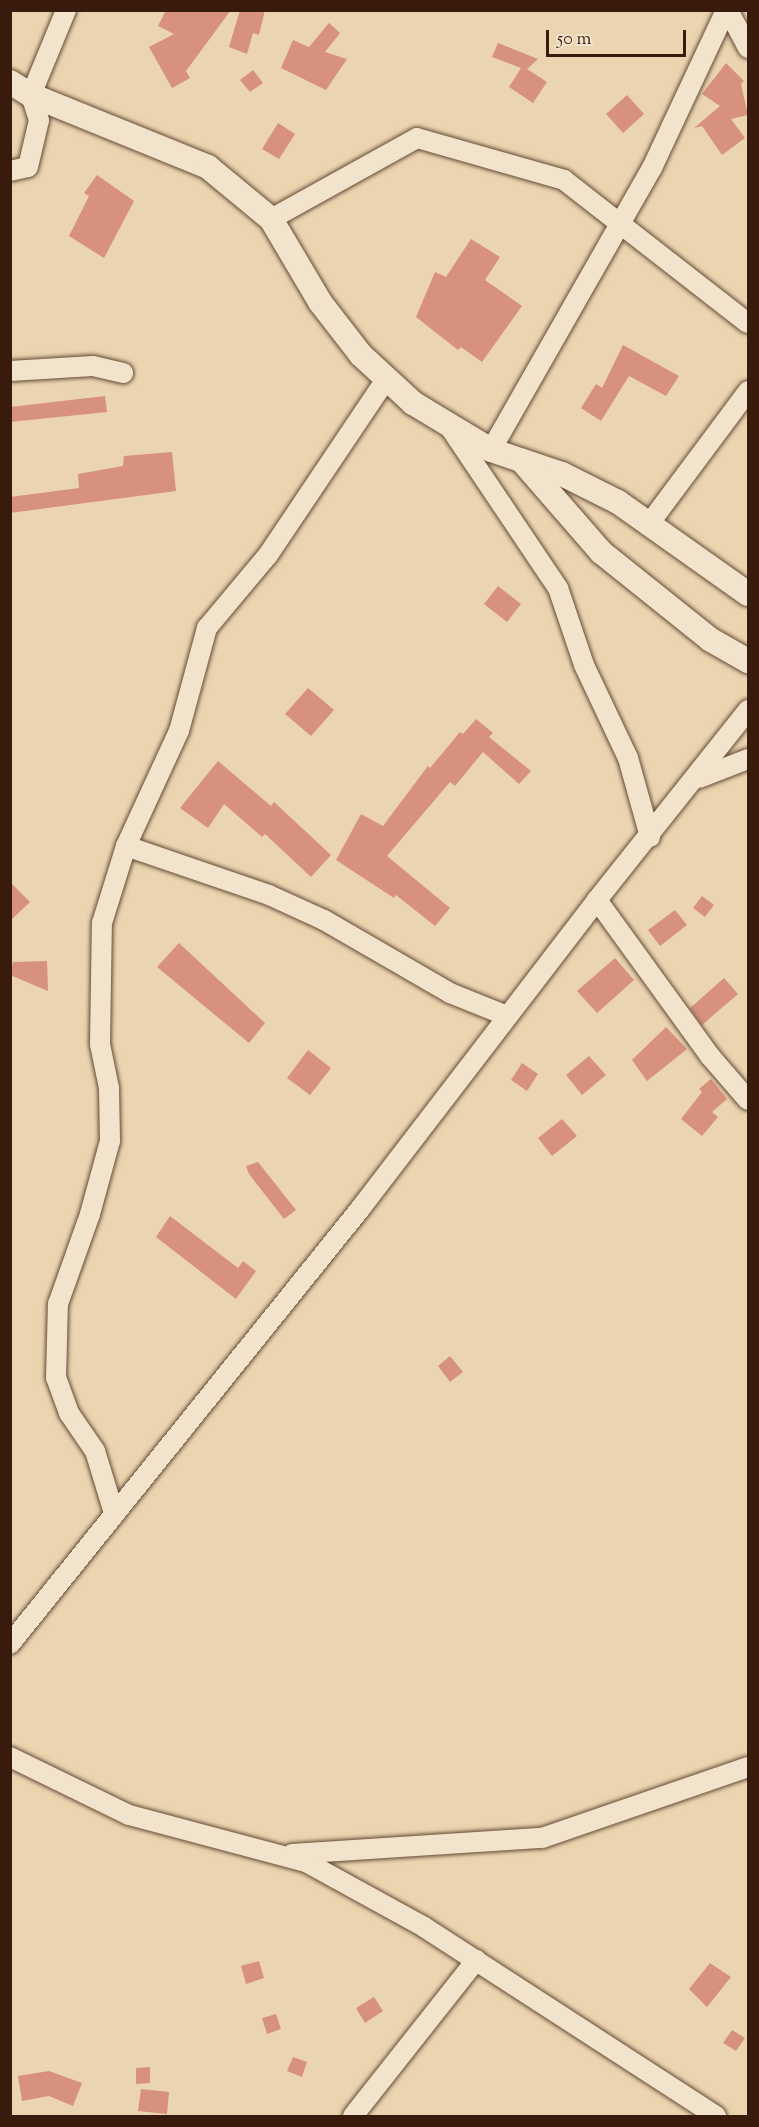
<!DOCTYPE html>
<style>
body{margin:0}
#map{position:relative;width:759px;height:2127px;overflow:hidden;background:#ebd5b0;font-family:"Sorts Mill Goudy",serif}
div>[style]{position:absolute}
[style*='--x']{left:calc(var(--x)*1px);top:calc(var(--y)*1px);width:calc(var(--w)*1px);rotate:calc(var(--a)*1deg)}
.building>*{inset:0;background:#d7917d}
.roads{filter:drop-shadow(0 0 2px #654a36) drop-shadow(0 0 2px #654a36)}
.minor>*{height:20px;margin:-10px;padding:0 10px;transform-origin:10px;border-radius:10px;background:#f2e4cc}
.tertiary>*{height:24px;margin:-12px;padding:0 12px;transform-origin:12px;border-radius:12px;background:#f2e4cc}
span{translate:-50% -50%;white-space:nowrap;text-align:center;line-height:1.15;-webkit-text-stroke:4.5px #f2e4cc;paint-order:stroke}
.frame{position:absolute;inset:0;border:12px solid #381b0d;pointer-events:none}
.scale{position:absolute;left:546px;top:30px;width:140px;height:27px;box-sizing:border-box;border:3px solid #381b0d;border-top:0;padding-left:8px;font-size:18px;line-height:21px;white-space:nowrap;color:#381b0d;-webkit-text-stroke:4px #f2e4cc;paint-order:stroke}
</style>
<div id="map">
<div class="building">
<i style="clip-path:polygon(166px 10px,231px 10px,186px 71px,190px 78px,172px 88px,149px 47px,174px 34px,158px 26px)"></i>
<i style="clip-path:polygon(240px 10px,265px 10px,259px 35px,253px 33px,247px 54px,229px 47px)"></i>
<i style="clip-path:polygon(329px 23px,340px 33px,325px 52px,347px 59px,326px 90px,281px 68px,293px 40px,309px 47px)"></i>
<i style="clip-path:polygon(498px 43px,538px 59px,527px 69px,547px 82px,533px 103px,509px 87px,521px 68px,492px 57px)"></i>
<i style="clip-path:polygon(726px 63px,744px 81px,741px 84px,748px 115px,731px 119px,745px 138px,722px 155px,702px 126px,694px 128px,720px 106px,702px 94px)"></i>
<i style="clip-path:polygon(253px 70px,263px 83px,250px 92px,240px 80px)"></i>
<i style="clip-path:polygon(627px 95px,644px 114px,623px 133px,606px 114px)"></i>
<i style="clip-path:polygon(278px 123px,295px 134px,279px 159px,262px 149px)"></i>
<i style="clip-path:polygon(97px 175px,134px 201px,104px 258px,69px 236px,89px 196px,84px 193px)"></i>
<i style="clip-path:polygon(471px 239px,500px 257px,485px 280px,522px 306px,482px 362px,461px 347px,458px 350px,416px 317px,435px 272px,446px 277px)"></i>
<i style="clip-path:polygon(623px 345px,679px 376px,666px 396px,629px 376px,601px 421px,581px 408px,596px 384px,602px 388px)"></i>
<i style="clip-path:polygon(105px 396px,107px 412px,10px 422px,10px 407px)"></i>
<i style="clip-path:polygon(172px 452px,176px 491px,10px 513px,10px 497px,79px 488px,78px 474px,123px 466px,124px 456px)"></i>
<i style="clip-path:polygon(498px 586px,521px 604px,507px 622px,484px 604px)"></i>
<i style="clip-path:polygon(308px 688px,334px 710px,311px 736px,285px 714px)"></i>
<i style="clip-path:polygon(476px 719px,493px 733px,489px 737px,531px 771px,519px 784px,483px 752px,455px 786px,450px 782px,387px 856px,450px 908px,435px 926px,396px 895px,394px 898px,336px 860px,361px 814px,383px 826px,428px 766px,430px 768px,460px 732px,463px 734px)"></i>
<i style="clip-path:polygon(218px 761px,271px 806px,274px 802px,331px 855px,311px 877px,265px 834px,262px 837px,224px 804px,208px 828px,180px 808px)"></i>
<i style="clip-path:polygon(10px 882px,30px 902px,10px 921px)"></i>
<i style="clip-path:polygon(702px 896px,714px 905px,705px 917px,693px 908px)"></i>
<i style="clip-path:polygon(675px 910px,687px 925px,660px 946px,648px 930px)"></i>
<i style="clip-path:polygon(179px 943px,265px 1023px,249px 1043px,157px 967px)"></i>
<i style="clip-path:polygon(615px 958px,634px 980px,597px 1013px,577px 991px)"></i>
<i style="clip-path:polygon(47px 961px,48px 991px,10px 975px,13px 962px)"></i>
<i style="clip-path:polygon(724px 978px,738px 994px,702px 1025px,690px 1008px)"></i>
<i style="clip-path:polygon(666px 1027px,687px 1049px,647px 1081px,632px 1060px)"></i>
<i style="clip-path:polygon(308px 1050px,331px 1068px,310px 1095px,287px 1078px)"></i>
<i style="clip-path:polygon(589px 1056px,606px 1075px,582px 1095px,566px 1075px)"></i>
<i style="clip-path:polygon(522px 1063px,538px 1074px,527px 1091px,511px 1080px)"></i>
<i style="clip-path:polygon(711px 1079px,727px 1099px,712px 1112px,718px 1117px,702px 1136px,681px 1119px,702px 1092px,699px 1089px)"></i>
<i style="clip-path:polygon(562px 1119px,577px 1136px,552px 1156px,538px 1138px)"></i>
<i style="clip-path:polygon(258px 1162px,296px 1210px,284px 1219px,249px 1174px,246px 1166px)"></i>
<i style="clip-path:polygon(170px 1216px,238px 1268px,243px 1261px,256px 1271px,236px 1299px,156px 1237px)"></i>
<i style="clip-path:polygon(450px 1356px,463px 1372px,450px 1382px,438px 1366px)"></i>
<i style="clip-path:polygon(259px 1961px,264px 1978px,246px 1984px,241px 1966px)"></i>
<i style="clip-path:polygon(710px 1963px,731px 1977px,707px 2007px,689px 1989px)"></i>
<i style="clip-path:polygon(374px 1997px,383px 2011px,365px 2023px,356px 2008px)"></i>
<i style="clip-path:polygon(276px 2014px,281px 2029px,267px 2034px,262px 2018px)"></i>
<i style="clip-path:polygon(732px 2030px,745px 2038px,736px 2051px,723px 2043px)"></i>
<i style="clip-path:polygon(293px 2057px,307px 2062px,302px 2077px,287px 2071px)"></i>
<i style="clip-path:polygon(150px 2067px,150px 2083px,136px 2084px,136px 2068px)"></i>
<i style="clip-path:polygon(49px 2071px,82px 2083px,73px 2106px,49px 2096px,22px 2101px,18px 2076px)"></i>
<i style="clip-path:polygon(141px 2089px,169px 2092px,167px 2114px,138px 2111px)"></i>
</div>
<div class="roads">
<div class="minor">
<i style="--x:728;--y:10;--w:43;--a:62.2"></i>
<i style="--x:10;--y:171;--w:18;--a:-13"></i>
<i style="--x:28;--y:167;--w:48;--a:-76.8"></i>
<i style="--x:39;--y:120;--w:26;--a:-108"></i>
<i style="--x:31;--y:95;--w:92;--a:-67.6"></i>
<i style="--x:271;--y:219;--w:167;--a:-29"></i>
<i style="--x:417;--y:138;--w:153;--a:15.9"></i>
<i style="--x:564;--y:180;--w:233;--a:37.9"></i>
<i style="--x:10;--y:371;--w:83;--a:-3.4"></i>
<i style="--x:93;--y:366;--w:31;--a:13"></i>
<i style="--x:451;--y:429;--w:192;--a:56.1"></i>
<i style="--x:558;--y:588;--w:81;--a:71.3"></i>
<i style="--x:584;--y:665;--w:103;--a:64.7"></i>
<i style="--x:628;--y:758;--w:82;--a:74.4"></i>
<i style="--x:491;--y:450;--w:325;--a:-60.3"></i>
<i style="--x:652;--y:168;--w:174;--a:-64.9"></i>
<i style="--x:649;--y:524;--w:166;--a:-53.3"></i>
<i style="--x:699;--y:778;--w:53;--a:-21.2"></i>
<i style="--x:126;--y:846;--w:151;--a:18.9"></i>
<i style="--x:269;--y:895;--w:60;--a:24.4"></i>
<i style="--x:324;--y:920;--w:146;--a:30.1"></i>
<i style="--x:450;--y:993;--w:61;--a:22"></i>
<i style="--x:597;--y:900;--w:193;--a:54.1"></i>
<i style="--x:710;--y:1056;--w:58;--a:49.2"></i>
<i style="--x:114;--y:1513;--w:65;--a:-107"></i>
<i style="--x:95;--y:1451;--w:46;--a:-124.4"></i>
<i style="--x:69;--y:1413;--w:37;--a:-110"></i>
<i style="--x:56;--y:1378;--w:74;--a:-88.5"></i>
<i style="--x:58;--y:1304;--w:96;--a:-70.4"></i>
<i style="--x:90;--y:1214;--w:76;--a:-74.7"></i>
<i style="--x:110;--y:1141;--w:53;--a:-91.1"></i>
<i style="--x:109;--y:1088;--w:45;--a:-101.6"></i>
<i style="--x:100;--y:1044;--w:121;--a:-89.1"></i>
<i style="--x:102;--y:923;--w:81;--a:-72.7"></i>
<i style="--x:126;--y:846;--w:127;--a:-65.3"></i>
<i style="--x:179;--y:731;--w:107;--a:-74.8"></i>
<i style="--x:207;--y:628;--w:95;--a:-50.1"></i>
<i style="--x:268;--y:555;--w:213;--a:-56.1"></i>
<i style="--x:10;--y:1644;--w:558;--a:-51.18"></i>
<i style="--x:360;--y:1209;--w:389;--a:-52.5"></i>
<i style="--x:597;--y:900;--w:243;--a:-51.5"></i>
<i style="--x:10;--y:1757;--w:132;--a:26"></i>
<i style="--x:129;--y:1815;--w:183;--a:14.9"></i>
<i style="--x:306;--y:1862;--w:135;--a:28.8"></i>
<i style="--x:424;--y:1927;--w:348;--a:32.9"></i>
<i style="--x:292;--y:1854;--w:251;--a:-3.7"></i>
<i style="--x:542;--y:1838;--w:218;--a:-19"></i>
<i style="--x:353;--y:2116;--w:199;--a:-51.7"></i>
</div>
<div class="tertiary">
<i style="--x:10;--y:82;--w:25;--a:32"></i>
<i style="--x:31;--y:95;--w:191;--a:22.1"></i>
<i style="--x:208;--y:167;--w:82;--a:39.5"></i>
<i style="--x:271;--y:219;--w:96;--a:59.4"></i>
<i style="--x:320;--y:302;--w:67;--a:52.3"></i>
<i style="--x:361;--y:355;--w:71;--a:42.7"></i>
<i style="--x:413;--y:403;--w:91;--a:31.1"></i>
<i style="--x:491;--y:450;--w:75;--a:18.7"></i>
<i style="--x:562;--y:474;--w:63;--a:26.6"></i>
<i style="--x:618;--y:502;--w:159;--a:35.3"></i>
<i style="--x:522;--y:461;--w:121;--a:49"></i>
<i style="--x:601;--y:552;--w:141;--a:38.7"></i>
<i style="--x:711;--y:640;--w:43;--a:29.6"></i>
</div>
</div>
<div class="frame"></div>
<div class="scale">50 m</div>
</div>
